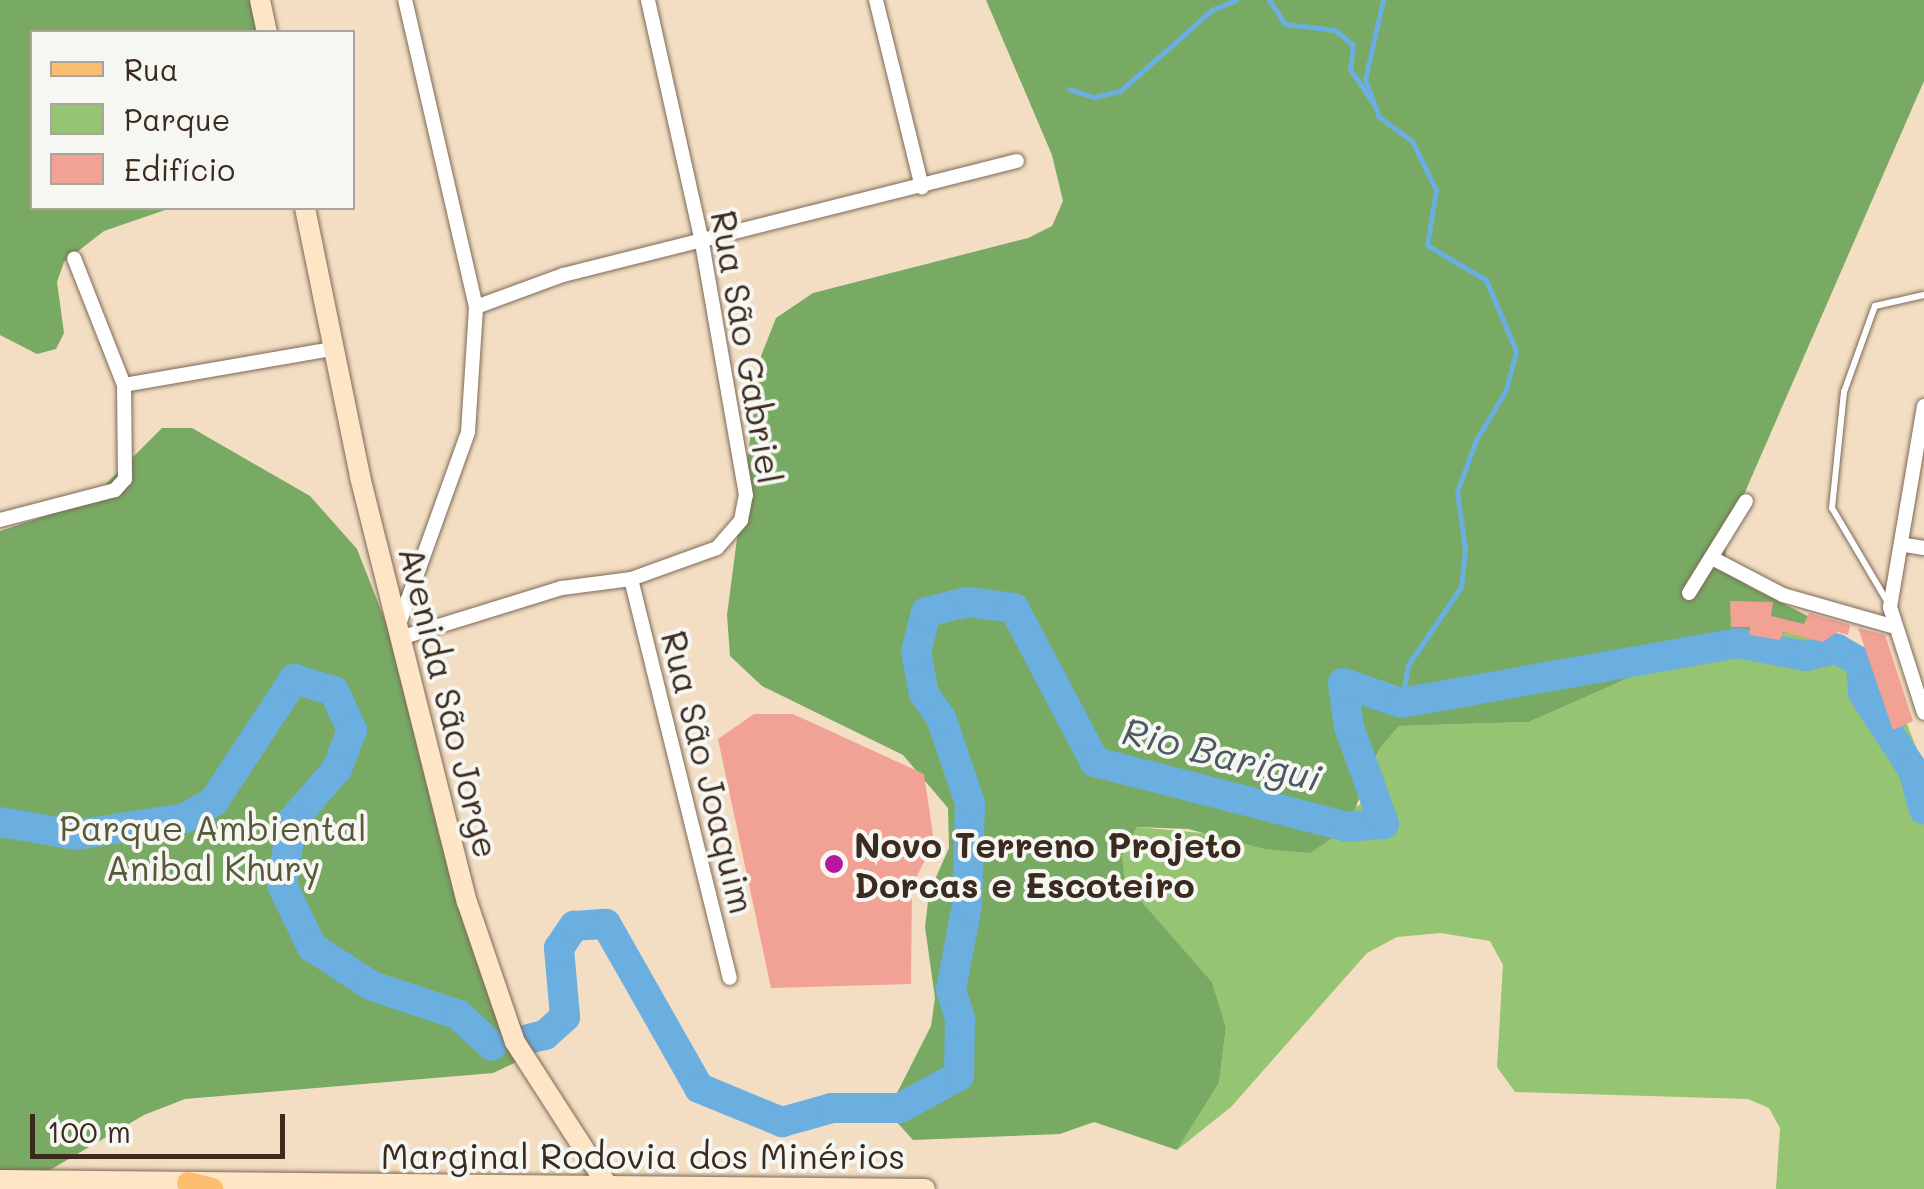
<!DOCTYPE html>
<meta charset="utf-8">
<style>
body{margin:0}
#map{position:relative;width:1924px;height:1189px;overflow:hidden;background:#f3dec3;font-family:Mali,sans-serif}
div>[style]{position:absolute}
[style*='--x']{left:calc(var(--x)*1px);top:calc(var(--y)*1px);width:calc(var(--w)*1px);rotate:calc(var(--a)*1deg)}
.green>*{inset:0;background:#95c472}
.forest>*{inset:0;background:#78aa64}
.stream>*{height:5px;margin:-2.5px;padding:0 2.5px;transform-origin:2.5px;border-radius:2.5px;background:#6aafe0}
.river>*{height:30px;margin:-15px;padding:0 15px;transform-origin:15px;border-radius:15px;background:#6aafe0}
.building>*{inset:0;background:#f2a195}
.roads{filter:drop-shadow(0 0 2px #7b6958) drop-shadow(0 0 2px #7b6958)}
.lane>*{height:6px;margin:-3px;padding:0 3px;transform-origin:3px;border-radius:3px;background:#fff}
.street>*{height:14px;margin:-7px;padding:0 7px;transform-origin:7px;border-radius:7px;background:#fff}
.secondary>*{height:20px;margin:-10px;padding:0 10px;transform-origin:10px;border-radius:10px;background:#fde5c5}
.primary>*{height:22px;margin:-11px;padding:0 11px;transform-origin:11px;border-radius:11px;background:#fabe6e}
.dots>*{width:28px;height:28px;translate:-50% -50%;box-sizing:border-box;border:5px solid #f6f6f2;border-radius:50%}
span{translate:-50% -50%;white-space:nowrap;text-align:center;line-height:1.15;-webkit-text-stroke:8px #f6f6f2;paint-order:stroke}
.street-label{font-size:35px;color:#3b2a1e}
.park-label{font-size:35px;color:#565837}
.poi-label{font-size:35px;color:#3b2a1e;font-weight:700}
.left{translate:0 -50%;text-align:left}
.water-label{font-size:38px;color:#4b5962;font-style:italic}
.legend{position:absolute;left:30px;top:30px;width:325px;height:180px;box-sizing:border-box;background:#f6f6f2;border:2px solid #aba49d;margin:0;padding:12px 18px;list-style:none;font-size:30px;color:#3b2a1e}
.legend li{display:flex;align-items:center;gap:20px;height:50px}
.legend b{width:50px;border:2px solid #aba49d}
.scale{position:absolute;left:30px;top:1114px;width:255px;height:45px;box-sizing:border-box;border:5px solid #3b2a1e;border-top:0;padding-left:12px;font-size:30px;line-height:35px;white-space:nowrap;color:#3b2a1e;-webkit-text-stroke:8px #f6f6f2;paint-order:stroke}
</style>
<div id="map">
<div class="green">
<i style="clip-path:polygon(1822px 623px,1884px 664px,1924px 768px,1924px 1189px,1776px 1189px,1780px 1128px,1769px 1108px,1748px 1099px,1515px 1092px,1497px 1067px,1503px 965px,1490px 941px,1441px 933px,1397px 937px,1367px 953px,1231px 1107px,1177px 1150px,1219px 1083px,1226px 1027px,1212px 982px,1124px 883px,1122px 856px,1137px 827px,1213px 834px,1360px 805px,1380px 748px,1399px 726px,1529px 722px,1631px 677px)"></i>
</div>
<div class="forest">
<i style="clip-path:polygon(0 0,261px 0,266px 32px,32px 32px,32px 208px,171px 208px,104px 231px,64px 262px,57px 282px,64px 333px,56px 349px,37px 354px,0 335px)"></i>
<i style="clip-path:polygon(986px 0,1924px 0,1924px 81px,1725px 538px,1726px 560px,1748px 586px,1822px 623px,1631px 677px,1529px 722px,1399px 726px,1380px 748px,1347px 828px,1310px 853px,1265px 849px,1188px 829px,1137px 827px,1122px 856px,1125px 883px,1212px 982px,1226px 1027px,1219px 1083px,1177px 1150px,1094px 1122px,1060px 1134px,913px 1140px,895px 1120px,895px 1097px,931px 1026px,935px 998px,925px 927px,929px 893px,949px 848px,948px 808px,903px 755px,762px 686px,730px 656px,727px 615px,761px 356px,776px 318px,813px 293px,1028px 238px,1052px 226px,1063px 201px,1052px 155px)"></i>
<i style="clip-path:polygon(162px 428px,192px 428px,310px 496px,357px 549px,403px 666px,470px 914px,526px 1036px,525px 1058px,493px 1073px,185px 1099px,144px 1115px,26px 1184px,0 1189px,0 531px,88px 502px)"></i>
</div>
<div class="stream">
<i style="--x:1269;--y:0;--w:29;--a:56"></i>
<i style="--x:1285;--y:24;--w:50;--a:6.8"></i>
<i style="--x:1335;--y:30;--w:23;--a:40"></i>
<i style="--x:1353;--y:45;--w:24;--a:97"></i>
<i style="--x:1350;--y:69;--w:41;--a:55.9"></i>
<i style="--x:1383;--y:0;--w:81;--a:102.8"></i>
<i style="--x:1365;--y:79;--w:40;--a:69.8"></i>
<i style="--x:1379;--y:117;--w:41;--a:36"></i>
<i style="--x:1412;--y:141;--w:55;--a:63.9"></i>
<i style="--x:1436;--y:190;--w:56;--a:99.3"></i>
<i style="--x:1427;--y:245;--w:69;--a:30.7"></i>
<i style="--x:1486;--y:280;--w:77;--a:67.1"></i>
<i style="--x:1516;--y:351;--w:40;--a:104.4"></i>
<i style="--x:1506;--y:390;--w:58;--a:121"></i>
<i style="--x:1476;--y:440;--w:55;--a:110.1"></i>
<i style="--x:1457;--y:492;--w:59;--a:82.1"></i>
<i style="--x:1465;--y:550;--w:37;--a:96"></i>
<i style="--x:1461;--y:587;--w:94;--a:124.2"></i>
<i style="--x:1408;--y:665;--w:39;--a:100"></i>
<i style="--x:1069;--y:89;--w:26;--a:18"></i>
<i style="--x:1094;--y:97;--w:27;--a:-13"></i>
<i style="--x:1120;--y:91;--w:123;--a:-41.4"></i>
<i style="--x:1212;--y:10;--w:26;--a:-23"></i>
</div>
<div class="river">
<i style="--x:0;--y:822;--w:77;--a:9.7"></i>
<i style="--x:76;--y:835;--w:110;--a:-8.9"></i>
<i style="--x:185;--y:818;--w:34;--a:-30"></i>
<i style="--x:214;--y:801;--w:146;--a:-56.7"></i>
<i style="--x:294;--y:679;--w:42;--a:16.7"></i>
<i style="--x:334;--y:691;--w:43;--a:65.2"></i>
<i style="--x:352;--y:730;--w:42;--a:111"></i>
<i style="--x:337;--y:769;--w:69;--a:130.9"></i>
<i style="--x:292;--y:821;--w:65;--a:98.9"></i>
<i style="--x:282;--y:885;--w:69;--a:64.2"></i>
<i style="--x:312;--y:947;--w:72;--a:33"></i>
<i style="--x:372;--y:986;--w:92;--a:18.4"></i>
<i style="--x:459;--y:1015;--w:45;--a:43.2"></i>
<i style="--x:528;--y:1039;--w:17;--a:-13"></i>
<i style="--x:545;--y:1035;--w:27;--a:-42"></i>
<i style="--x:565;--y:1017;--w:69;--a:-95"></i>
<i style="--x:559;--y:948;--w:27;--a:-56"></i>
<i style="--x:574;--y:926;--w:32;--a:-4"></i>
<i style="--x:606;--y:924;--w:189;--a:60.4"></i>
<i style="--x:699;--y:1088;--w:90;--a:22.3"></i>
<i style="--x:782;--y:1122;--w:52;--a:-15.6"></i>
<i style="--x:832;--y:1108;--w:68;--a:0"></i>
<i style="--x:900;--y:1108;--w:67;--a:-28.5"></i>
<i style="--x:959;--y:1076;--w:57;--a:-89"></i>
<i style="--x:960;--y:1019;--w:31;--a:-107"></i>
<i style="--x:951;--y:989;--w:85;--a:-79.1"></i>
<i style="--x:967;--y:906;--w:103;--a:-88.3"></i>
<i style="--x:970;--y:803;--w:90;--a:-108.8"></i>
<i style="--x:941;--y:718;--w:29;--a:-125"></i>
<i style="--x:924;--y:694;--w:43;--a:-100.8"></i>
<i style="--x:916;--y:652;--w:41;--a:-76"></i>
<i style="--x:926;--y:612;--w:42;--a:-13.7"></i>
<i style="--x:967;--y:602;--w:47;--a:7.3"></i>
<i style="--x:1014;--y:608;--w:174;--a:62.3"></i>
<i style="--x:1095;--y:762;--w:261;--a:14.4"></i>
<i style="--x:1348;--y:827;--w:36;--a:-5"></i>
<i style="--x:1384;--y:824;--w:103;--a:-109.8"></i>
<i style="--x:1349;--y:727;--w:44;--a:-97.8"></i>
<i style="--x:1343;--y:683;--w:61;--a:19"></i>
<i style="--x:1401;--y:703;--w:341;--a:-10.1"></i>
<i style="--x:1737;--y:643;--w:70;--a:10.7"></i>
<i style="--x:1806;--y:656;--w:32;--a:-13"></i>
<i style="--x:1837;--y:649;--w:28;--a:30"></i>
<i style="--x:1861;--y:663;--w:30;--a:86"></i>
<i style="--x:1863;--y:693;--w:92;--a:57"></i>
<i style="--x:1913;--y:770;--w:41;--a:74.6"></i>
</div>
<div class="building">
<i style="clip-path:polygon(1730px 601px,1773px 602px,1771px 616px,1804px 624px,1809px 613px,1850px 625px,1848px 635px,1837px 632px,1823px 642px,1783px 632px,1780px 640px,1749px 635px,1750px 627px,1731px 627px)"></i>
<i style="clip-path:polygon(1858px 628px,1885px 635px,1913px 721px,1893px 730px)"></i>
<i style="clip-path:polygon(754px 714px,793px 714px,924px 774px,934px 842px,912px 886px,911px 984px,771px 988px,718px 739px)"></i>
</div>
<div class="roads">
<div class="lane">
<i style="--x:1887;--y:601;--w:108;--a:-120.6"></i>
<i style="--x:1832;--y:508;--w:117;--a:-84.1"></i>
<i style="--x:1844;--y:392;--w:91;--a:-70.2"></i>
<i style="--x:1875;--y:306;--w:50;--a:-12.7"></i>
</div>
<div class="street">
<i style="--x:876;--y:0;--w:193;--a:76.2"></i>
<i style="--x:476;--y:307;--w:93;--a:-20.2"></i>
<i style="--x:563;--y:275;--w:468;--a:-14.1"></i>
<i style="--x:124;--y:385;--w:212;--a:-9.8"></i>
<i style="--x:1924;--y:406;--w:204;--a:99.6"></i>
<i style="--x:1890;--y:607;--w:111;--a:72.2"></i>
<i style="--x:0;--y:520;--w:119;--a:-14.6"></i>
<i style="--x:115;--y:490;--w:15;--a:-48"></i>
<i style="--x:125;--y:479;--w:94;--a:-90.6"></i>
<i style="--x:124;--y:385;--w:136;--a:-111.5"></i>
<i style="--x:1905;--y:545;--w:19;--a:9"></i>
<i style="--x:1712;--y:558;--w:80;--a:27.5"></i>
<i style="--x:1783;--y:595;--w:113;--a:15.9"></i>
<i style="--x:631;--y:579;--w:411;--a:76.1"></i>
<i style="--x:1689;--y:593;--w:108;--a:-58.2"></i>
<i style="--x:399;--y:624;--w:204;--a:-70.2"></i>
<i style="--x:468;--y:432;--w:125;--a:-86.3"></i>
<i style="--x:476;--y:307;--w:315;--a:-103"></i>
<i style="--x:400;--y:638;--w:170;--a:-17.2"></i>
<i style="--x:562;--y:588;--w:70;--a:-7.4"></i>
<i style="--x:631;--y:579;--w:91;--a:-19.8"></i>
<i style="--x:717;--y:548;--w:37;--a:-49"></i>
<i style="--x:741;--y:520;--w:25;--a:-79"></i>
<i style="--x:746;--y:495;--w:257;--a:-99.9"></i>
<i style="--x:702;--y:242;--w:248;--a:-102.6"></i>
</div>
<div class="secondary">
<i style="--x:260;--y:0;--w:33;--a:78"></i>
<i style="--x:305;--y:208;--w:275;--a:78.4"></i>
<i style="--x:360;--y:477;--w:438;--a:75.9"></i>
<i style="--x:467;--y:902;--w:148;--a:71.1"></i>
<i style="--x:515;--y:1042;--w:168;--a:57.2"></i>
<i style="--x:0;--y:1180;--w:925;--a:0.56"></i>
</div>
<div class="primary">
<i style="--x:188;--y:1183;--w:25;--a:14"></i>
</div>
</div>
<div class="dots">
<i style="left:834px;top:864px;background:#b5179e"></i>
</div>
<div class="street-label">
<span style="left:748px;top:347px;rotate:80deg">Rua São Gabriel</span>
<span style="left:450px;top:702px;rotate:76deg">Avenida São Jorge</span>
<span style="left:709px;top:772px;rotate:76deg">Rua São Joaquim</span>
<span style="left:643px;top:1155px">Marginal Rodovia dos Minérios</span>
</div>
<div class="park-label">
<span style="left:213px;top:847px">Parque Ambiental<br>Anibal Khury</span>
</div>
<div class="poi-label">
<span class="left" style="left:854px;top:864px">Novo Terreno Projeto<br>Dorcas e Escoteiro</span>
</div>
<div class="water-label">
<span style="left:1222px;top:754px;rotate:14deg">Rio Barigui</span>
</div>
<ul class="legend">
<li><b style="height:12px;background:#fabe6e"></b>Rua</li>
<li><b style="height:28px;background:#95c472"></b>Parque</li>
<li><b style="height:28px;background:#f2a195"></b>Edifício</li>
</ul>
<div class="scale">100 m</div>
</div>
